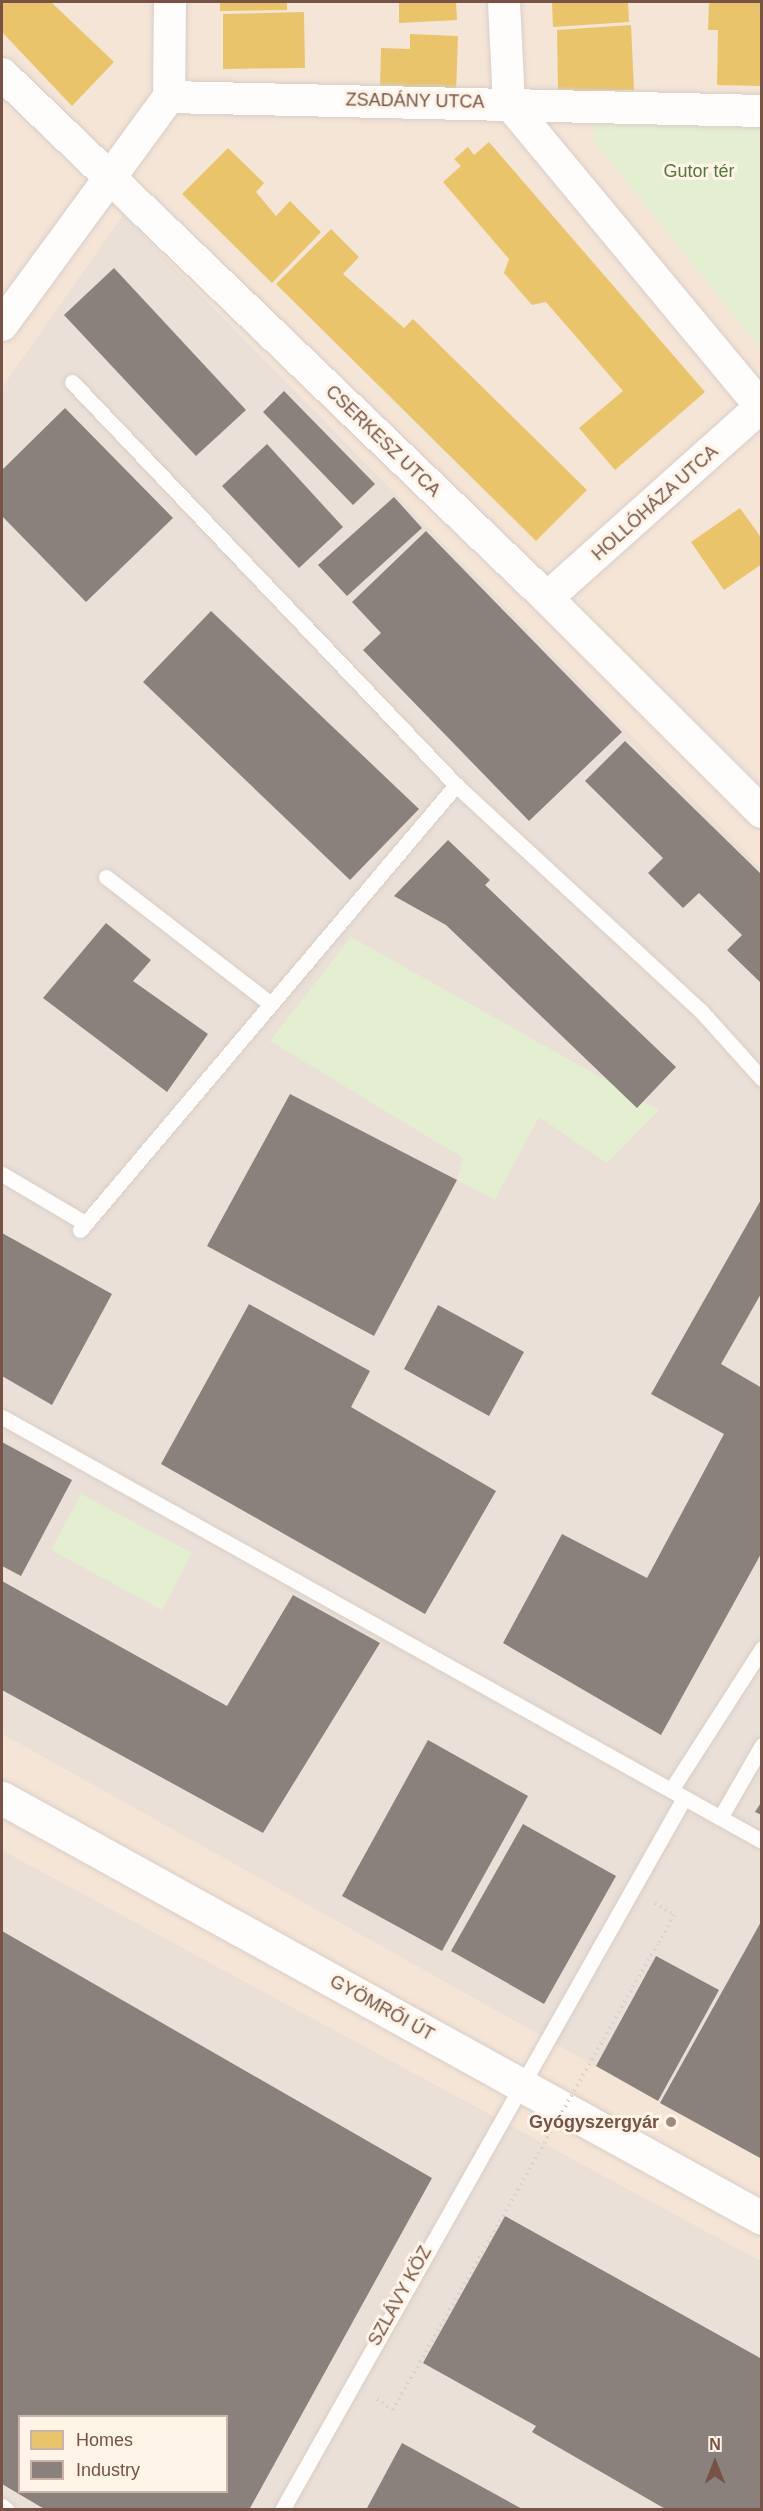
<!DOCTYPE html>
<meta charset="utf-8">
<style>
body{margin:0}
#map{position:relative;width:763px;height:2511px;overflow:hidden;background:#f8f0e7;font-family:Arial,sans-serif}
div>[style]{position:absolute}
[style*='--x']{left:calc(var(--x)*1px);top:calc(var(--y)*1px);width:calc(var(--w)*1px);rotate:calc(var(--a)*1deg)}
.residential>*{inset:0;background:#f4e5d7}
.industrial>*{inset:0;background:#eae0d8}
.green>*{inset:0;background:#e4eed0}
.homes>*{inset:0;background:#e9c46a}
.industry>*{inset:0;background:#8a817c}
.path>*{height:4px;margin-top:-2px;transform-origin:0;background:repeating-linear-gradient(90deg,#dad0cb 0 1.5px,transparent 0 6px)}
.roads{filter:drop-shadow(0 0 2px #d9cdc5) drop-shadow(0 0 2px #d9cdc5)}
.service>*{height:15px;margin:-7.5px;padding:0 7.5px;transform-origin:7.5px;border-radius:7.5px;background:#fefdfb}
.minor>*{height:32px;margin:-16px;padding:0 16px;transform-origin:16px;border-radius:16px;background:#fefdfb}
.tertiary>*{height:33px;margin:-16.5px;padding:0 16.5px;transform-origin:16.5px;border-radius:16.5px;background:#fefdfb}
.path-bridge>*{height:4px;margin-top:-2px;transform-origin:0;background:repeating-linear-gradient(90deg,#dad0cb 0 1.5px,transparent 0 6px)}
.dots>*{width:16px;height:16px;translate:-50% -50%;box-sizing:border-box;border:3px solid #fff4e8;border-radius:50%}
span{translate:-50% -50%;white-space:nowrap;text-align:center;line-height:1.15;-webkit-text-stroke:6px #fff4e8;paint-order:stroke}
.street-label{font-size:18px;color:#775346}
.park-label{font-size:18px;color:#52783b}
.poi-label{font-size:18px;color:#775346;font-weight:700}
.right{translate:-100% -50%;text-align:right}
.frame{position:absolute;inset:0;border:3px solid #775346;pointer-events:none}
.legend{position:absolute;left:18px;top:2415px;width:210px;height:78px;box-sizing:border-box;background:#fff4e8;border:2px solid #c9b4a7;margin:0;padding:8px 10px;list-style:none;font-size:18px;color:#775346}
.legend li{display:flex;align-items:center;gap:12px;height:30px}
.legend b{width:30px;border:2px solid #c9b4a7}
.north{position:absolute;left:685px;top:2433px;width:60px;height:60px;-webkit-text-stroke:4px #fff4e8;paint-order:stroke;rotate:0deg;font-size:16px;font-weight:700;line-height:24px;text-align:center;color:#775346}
.north::after{content:'';display:block;margin:auto;width:21px;height:27px;background:#775346;clip-path:polygon(50% 0,100% 100%,50% 72%,0 100%)}
</style>
<div id="map">
<div class="residential">
<i style="clip-path:polygon(2px 2px,761px 2px,761px 868px,123px 215px,2px 387px)"></i>
<i style="clip-path:polygon(2px 1734px,761px 2159px,761px 2261px,2px 1850px)"></i>
</div>
<div class="industrial">
<i style="clip-path:polygon(123px 215px,761px 868px,761px 2159px,2px 1734px,2px 387px)"></i>
<i style="clip-path:polygon(evenodd,2px 1850px,761px 2261px,761px 2509px,2px 2509px,2px 1850px,20px 2416px,226px 2416px,226px 2492px,20px 2492px,20px 2416px)"></i>
</div>
<div class="green">
<i style="clip-path:polygon(761px 106px,761px 349px,593px 140px,595px 115px)"></i>
<i style="clip-path:polygon(351px 937px,659px 1110px,607px 1163px,539px 1117px,495px 1199px,457px 1180px,463px 1158px,270px 1041px)"></i>
<i style="clip-path:polygon(81px 1494px,192px 1553px,162px 1610px,51px 1550px)"></i>
</div>
<div class="homes">
<i style="clip-path:polygon(3px 2px,51px 2px,114px 62px,72px 106px,2px 32px)"></i>
<i style="clip-path:polygon(220px 2px,287px 2px,287px 10px,220px 11px)"></i>
<i style="clip-path:polygon(399px 2px,456px 2px,457px 20px,399px 23px)"></i>
<i style="clip-path:polygon(552px 2px,628px 2px,629px 22px,553px 27px)"></i>
<i style="clip-path:polygon(709px 2px,762px 2px,762px 86px,717px 85px,718px 30px,708px 30px)"></i>
<i style="clip-path:polygon(304px 12px,305px 68px,223px 69px,223px 14px)"></i>
<i style="clip-path:polygon(631px 25px,634px 90px,558px 91px,557px 30px)"></i>
<i style="clip-path:polygon(410px 34px,458px 36px,456px 93px,380px 90px,381px 48px,410px 49px)"></i>
<i style="clip-path:polygon(489px 142px,705px 392px,615px 470px,579px 428px,623px 391px,546px 302px,532px 305px,504px 273px,509px 259px,443px 182px,461px 166px,454px 159px,468px 147px,474px 155px)"></i>
<i style="clip-path:polygon(228px 148px,264px 183px,256px 192px,276px 216px,290px 201px,321px 232px,272px 283px,182px 194px)"></i>
<i style="clip-path:polygon(331px 229px,359px 257px,343px 274px,404px 328px,413px 319px,587px 490px,536px 541px,276px 284px)"></i>
<i style="clip-path:polygon(740px 508px,762px 539px,762px 564px,724px 590px,691px 542px)"></i>
</div>
<div class="industry">
<i style="clip-path:polygon(114px 268px,246px 410px,196px 456px,64px 315px)"></i>
<i style="clip-path:polygon(284px 391px,375px 484px,353px 505px,263px 412px)"></i>
<i style="clip-path:polygon(65px 408px,173px 518px,86px 602px,2px 516px,2px 470px)"></i>
<i style="clip-path:polygon(267px 444px,343px 527px,299px 568px,222px 486px)"></i>
<i style="clip-path:polygon(394px 497px,422px 528px,347px 596px,318px 565px)"></i>
<i style="clip-path:polygon(426px 531px,622px 732px,529px 821px,363px 650px,381px 633px,352px 602px)"></i>
<i style="clip-path:polygon(211px 611px,419px 809px,350px 880px,143px 682px)"></i>
<i style="clip-path:polygon(625px 741px,762px 875px,762px 984px,727px 950px,742px 935px,699px 893px,683px 908px,648px 873px,663px 858px,585px 781px)"></i>
<i style="clip-path:polygon(448px 840px,490px 880px,485px 885px,676px 1067px,637px 1108px,446px 925px,394px 896px)"></i>
<i style="clip-path:polygon(106px 923px,151px 960px,133px 981px,208px 1034px,167px 1092px,43px 998px)"></i>
<i style="clip-path:polygon(290px 1094px,457px 1180px,374px 1336px,207px 1246px)"></i>
<i style="clip-path:polygon(762px 1198px,762px 1292px,721px 1364px,762px 1388px,762px 1552px,661px 1735px,503px 1643px,562px 1534px,647px 1578px,724px 1434px,651px 1394px)"></i>
<i style="clip-path:polygon(2px 1233px,112px 1294px,52px 1405px,2px 1376px)"></i>
<i style="clip-path:polygon(249px 1304px,370px 1371px,351px 1407px,496px 1491px,425px 1614px,161px 1464px)"></i>
<i style="clip-path:polygon(438px 1305px,524px 1352px,489px 1416px,404px 1369px)"></i>
<i style="clip-path:polygon(2px 1442px,72px 1480px,21px 1576px,2px 1566px)"></i>
<i style="clip-path:polygon(2px 1581px,227px 1706px,293px 1595px,380px 1643px,263px 1833px,2px 1690px)"></i>
<i style="clip-path:polygon(428px 1740px,528px 1796px,442px 1951px,342px 1896px)"></i>
<i style="clip-path:polygon(762px 1801px,762px 1815px,755px 1812px)"></i>
<i style="clip-path:polygon(523px 1824px,616px 1876px,544px 2004px,451px 1951px)"></i>
<i style="clip-path:polygon(762px 1920px,762px 2159px,660px 2103px)"></i>
<i style="clip-path:polygon(evenodd,2px 1931px,432px 2178px,249px 2510px,46px 2510px,2px 2484px,2px 1931px,20px 2416px,226px 2416px,226px 2492px,20px 2492px,20px 2416px)"></i>
<i style="clip-path:polygon(656px 1956px,719px 1990px,658px 2101px,596px 2066px)"></i>
<i style="clip-path:polygon(505px 2216px,762px 2359px,762px 2510px,667px 2510px,532px 2432px,536px 2426px,423px 2363px)"></i>
<i style="clip-path:polygon(402px 2443px,524px 2510px,366px 2510px)"></i>
</div>
<div class="path">
<i style="--x:655;--y:1903;--w:22;--a:32"></i>
<i style="--x:674;--y:1915;--w:33;--a:119"></i>
<i style="--x:377;--y:2399;--w:19;--a:35"></i>
<i style="--x:393;--y:2410;--w:37;--a:-61"></i>
</div>
<div class="roads">
<div class="service">
<i style="--x:72;--y:382;--w:557;--a:46.38"></i>
<i style="--x:456;--y:785;--w:333;--a:42.7"></i>
<i style="--x:701;--y:1011;--w:91;--a:48.1"></i>
<i style="--x:106;--y:877;--w:208;--a:37.6"></i>
<i style="--x:2;--y:1174;--w:96;--a:30.6"></i>
<i style="--x:80;--y:1230;--w:583;--a:-49.8"></i>
<i style="--x:2;--y:1417;--w:870;--a:29.16"></i>
<i style="--x:671;--y:1790;--w:169;--a:-57.3"></i>
<i style="--x:720;--y:1818;--w:84;--a:-60.1"></i>
<i style="--x:2;--y:2506;--w:6;--a:39"></i>
<i style="--x:282;--y:2510;--w:818;--a:-60.55"></i>
</div>
<div class="minor">
<i style="--x:504;--y:2;--w:101;--a:87.2"></i>
<i style="--x:509;--y:103;--w:394;--a:50.3"></i>
<i style="--x:2;--y:74;--w:756;--a:43.87"></i>
<i style="--x:547;--y:598;--w:303;--a:44.9"></i>
<i style="--x:169;--y:97;--w:95;--a:-89.4"></i>
<i style="--x:2;--y:325;--w:283;--a:-53.8"></i>
<i style="--x:169;--y:97;--w:593;--a:1.35"></i>
<i style="--x:547;--y:598;--w:288;--a:-41.8"></i>
</div>
<div class="tertiary">
<i style="--x:2;--y:1798;--w:868;--a:28.93"></i>
</div>
</div>
<div class="path-bridge">
<i style="--x:411;--y:2378;--w:499;--a:-60.4"></i>
</div>
<div class="dots">
<i style="left:671px;top:2122px;background:#a48a7e"></i>
</div>
<div class="street-label">
<span style="left:415px;top:101px;rotate:1deg">ZSADÁNY UTCA</span>
<span style="left:383px;top:441px;rotate:44deg">CSERKESZ UTCA</span>
<span style="left:655px;top:503px;rotate:-42deg">HOLLÓHÁZA UTCA</span>
<span style="left:382px;top:2008px;rotate:29deg">GYÖMRŐI ÚT</span>
<span style="left:400px;top:2296px;rotate:-61deg">SZLÁVY KÖZ</span>
</div>
<div class="park-label">
<span style="left:699px;top:171px">Gutor tér</span>
</div>
<div class="poi-label">
<span class="right" style="left:659px;top:2122px">Gyógyszergyár</span>
</div>
<div class="frame"></div>
<ul class="legend">
<li><b style="height:16px;background:#e9c46a"></b>Homes</li>
<li><b style="height:16px;background:#8a817c"></b>Industry</li>
</ul>
<div class="north">N</div>
</div>
